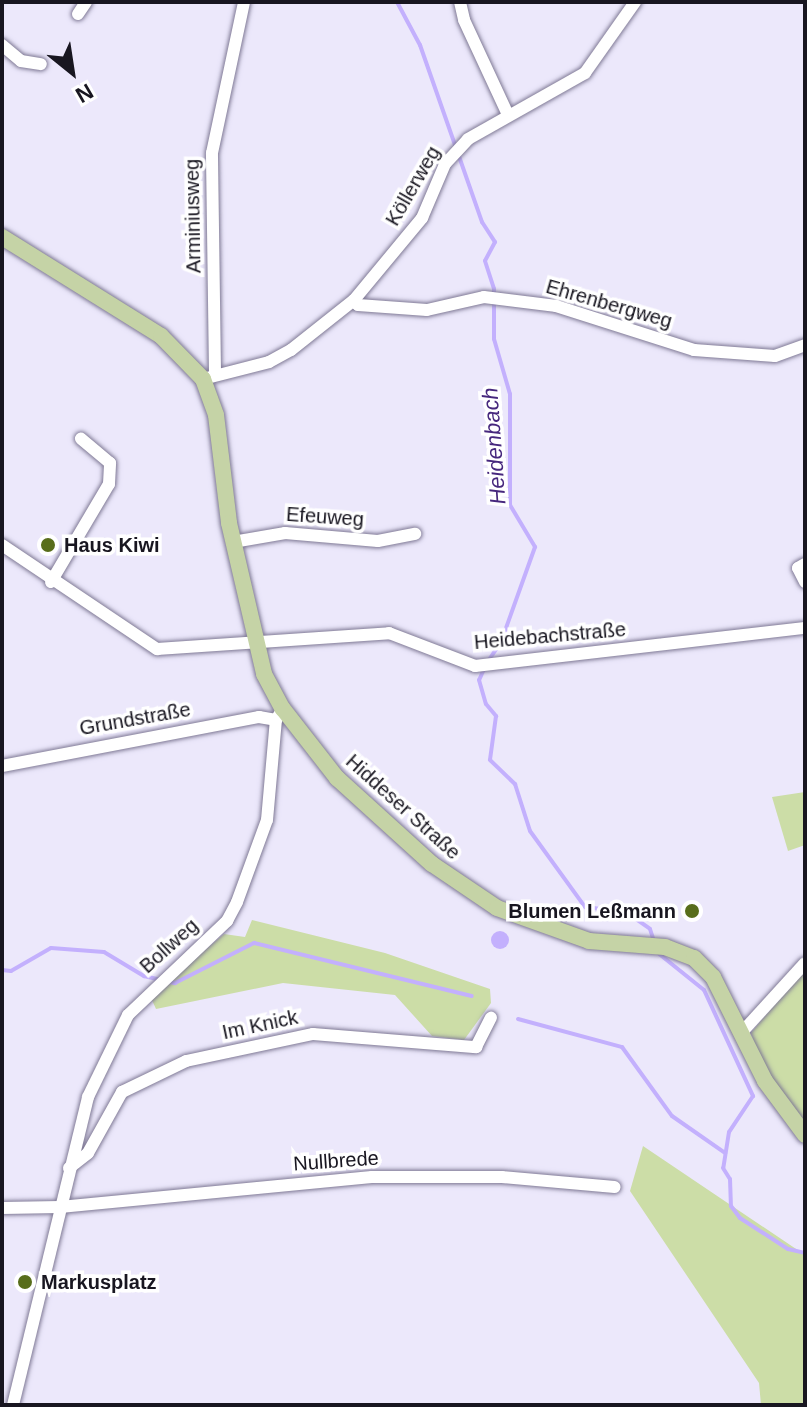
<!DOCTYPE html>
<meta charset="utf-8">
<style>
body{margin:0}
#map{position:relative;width:807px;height:1407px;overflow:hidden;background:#ece8fb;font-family:Helvetica,sans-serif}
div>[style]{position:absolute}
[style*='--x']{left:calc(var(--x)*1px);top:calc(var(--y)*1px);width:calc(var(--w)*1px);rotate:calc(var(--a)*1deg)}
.green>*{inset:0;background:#ccdda7}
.water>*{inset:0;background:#c3b0fd}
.round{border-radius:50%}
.stream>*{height:4px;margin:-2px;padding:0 2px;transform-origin:2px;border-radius:2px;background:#c3b0fd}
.roads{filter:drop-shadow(0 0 2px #7f7995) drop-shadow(0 0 2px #7f7995)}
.minor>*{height:12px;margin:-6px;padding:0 6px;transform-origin:6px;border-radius:6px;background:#fff}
.major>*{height:16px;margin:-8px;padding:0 8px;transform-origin:8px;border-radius:8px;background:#c5d3a6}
.dots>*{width:22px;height:22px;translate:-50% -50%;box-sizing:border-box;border:4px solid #fff;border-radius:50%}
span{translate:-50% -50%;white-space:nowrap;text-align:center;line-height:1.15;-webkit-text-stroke:7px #fff;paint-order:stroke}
.street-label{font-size:20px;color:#181620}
.poi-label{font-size:20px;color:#181620;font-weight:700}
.left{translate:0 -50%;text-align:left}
.right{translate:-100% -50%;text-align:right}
.water-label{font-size:22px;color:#46277d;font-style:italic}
.frame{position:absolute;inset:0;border:4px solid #181620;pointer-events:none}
.north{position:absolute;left:32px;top:32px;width:80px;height:80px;-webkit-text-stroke:6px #fff;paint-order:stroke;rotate:150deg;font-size:22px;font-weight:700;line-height:32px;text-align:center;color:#181620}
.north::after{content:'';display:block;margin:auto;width:28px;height:36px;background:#181620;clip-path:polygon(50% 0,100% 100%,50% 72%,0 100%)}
</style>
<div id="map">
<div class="green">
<i style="clip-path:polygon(805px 792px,805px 845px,788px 851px,772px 797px)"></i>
<i style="clip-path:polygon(252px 920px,385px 953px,490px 989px,491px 1003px,464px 1040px,432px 1036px,395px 995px,283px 983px,156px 1009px,151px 998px,165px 984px,224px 934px,245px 937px)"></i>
<i style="clip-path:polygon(805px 968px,805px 1127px,762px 1064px,751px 1033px)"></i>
<i style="clip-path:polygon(643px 1146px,805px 1255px,805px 1405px,761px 1405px,759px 1383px,630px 1191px)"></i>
</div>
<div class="water">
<i class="round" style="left:491px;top:931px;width:18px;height:18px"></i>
</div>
<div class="stream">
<i style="--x:397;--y:2;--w:49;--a:61.9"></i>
<i style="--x:420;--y:45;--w:188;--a:70.7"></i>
<i style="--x:482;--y:222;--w:24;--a:57"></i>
<i style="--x:495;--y:242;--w:21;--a:118"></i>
<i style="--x:485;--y:261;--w:29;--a:72"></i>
<i style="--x:494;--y:289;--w:50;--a:90"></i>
<i style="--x:494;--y:339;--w:57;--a:73.8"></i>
<i style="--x:510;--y:394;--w:111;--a:90"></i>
<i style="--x:510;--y:505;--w:49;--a:59.2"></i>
<i style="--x:535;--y:547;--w:101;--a:109.7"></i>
<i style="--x:501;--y:642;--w:23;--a:124"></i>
<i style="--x:484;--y:669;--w:12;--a:114"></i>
<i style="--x:479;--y:680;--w:25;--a:74"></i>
<i style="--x:486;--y:704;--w:16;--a:50"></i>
<i style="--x:496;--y:716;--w:44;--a:97.8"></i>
<i style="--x:490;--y:760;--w:35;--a:44"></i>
<i style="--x:515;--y:784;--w:49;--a:72.3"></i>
<i style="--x:530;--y:831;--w:94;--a:54.1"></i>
<i style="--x:585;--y:907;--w:41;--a:7"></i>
<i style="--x:626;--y:912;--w:29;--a:35"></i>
<i style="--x:650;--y:929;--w:13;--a:72"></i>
<i style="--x:658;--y:953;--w:59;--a:38.8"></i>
<i style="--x:704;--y:990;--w:117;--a:65.2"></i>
<i style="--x:753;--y:1096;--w:43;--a:123.7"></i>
<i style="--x:729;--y:1132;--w:36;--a:99"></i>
<i style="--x:723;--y:1168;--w:13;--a:58"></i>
<i style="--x:730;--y:1179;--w:27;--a:88"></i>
<i style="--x:731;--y:1206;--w:15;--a:53"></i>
<i style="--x:740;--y:1218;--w:57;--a:32.9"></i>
<i style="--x:788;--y:1249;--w:17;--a:13"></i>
<i style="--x:2;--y:970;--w:9;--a:6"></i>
<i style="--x:11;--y:971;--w:46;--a:-29.9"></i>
<i style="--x:51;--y:948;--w:53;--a:4.3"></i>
<i style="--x:104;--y:952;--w:47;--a:31"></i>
<i style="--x:144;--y:976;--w:32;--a:13"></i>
<i style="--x:175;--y:983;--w:89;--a:-26.9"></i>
<i style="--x:254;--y:943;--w:224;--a:13.7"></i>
<i style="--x:518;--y:1019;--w:108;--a:15.1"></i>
<i style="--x:622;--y:1047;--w:85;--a:54.1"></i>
<i style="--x:672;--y:1116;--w:65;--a:34.9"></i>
</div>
<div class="roads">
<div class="minor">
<i style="--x:460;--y:2;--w:18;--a:77"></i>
<i style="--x:464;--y:20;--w:105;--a:65.1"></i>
<i style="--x:78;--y:14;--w:14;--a:-56"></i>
<i style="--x:2;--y:45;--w:25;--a:40"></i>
<i style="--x:21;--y:61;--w:20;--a:9"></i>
<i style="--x:354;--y:300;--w:6;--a:51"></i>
<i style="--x:358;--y:305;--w:69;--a:4.1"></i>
<i style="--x:427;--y:310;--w:58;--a:-12.8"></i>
<i style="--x:484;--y:297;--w:73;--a:7.1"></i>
<i style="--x:556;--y:306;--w:145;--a:17.7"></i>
<i style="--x:694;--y:350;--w:81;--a:4.2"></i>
<i style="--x:775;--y:356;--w:32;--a:-20"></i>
<i style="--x:215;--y:372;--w:219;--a:-90.8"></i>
<i style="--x:212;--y:153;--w:154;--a:-78"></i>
<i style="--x:203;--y:379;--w:68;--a:-14.4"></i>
<i style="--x:269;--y:362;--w:25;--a:-29"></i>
<i style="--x:291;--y:350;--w:80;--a:-38.4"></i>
<i style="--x:354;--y:300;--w:107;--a:-50.3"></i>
<i style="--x:422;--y:218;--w:59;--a:-66.9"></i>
<i style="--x:445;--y:164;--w:34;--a:-47"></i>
<i style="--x:468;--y:139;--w:134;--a:-29.4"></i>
<i style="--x:585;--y:73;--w:87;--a:-54.8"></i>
<i style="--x:233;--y:542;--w:53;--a:-9.8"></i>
<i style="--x:285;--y:533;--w:93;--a:4.9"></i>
<i style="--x:378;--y:541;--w:38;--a:-11"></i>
<i style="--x:2;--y:545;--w:187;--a:33.9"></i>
<i style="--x:157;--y:649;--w:233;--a:-3.9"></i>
<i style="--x:389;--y:633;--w:92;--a:21"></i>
<i style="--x:475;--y:666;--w:332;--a:-6.6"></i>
<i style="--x:805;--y:564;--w:8;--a:150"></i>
<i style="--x:798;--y:568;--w:16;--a:63"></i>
<i style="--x:51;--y:582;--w:114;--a:-59.4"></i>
<i style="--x:109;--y:484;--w:21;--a:-87"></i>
<i style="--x:110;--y:463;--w:38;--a:-140"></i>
<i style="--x:2;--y:766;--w:262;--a:-10.8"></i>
<i style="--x:259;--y:717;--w:17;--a:10"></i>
<i style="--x:742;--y:1032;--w:93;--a:-47.6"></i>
<i style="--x:69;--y:1168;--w:24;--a:-38"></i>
<i style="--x:88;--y:1153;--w:70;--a:-60.9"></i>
<i style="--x:122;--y:1092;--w:71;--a:-25.8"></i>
<i style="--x:186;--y:1061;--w:130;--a:-12"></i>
<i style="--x:313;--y:1034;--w:164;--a:4.6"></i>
<i style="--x:476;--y:1047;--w:33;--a:-63"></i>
<i style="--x:2;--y:1208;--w:58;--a:-1"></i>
<i style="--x:60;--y:1207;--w:313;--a:-5.5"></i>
<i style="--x:372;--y:1177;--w:130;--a:0"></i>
<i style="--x:502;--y:1177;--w:113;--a:5.1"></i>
<i style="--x:13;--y:1405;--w:317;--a:-76.3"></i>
<i style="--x:88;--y:1097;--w:91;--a:-64"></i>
<i style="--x:128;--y:1015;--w:137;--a:-43.5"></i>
<i style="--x:227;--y:921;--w:21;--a:-62"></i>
<i style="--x:237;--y:902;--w:87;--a:-69.9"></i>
<i style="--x:267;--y:820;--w:100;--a:-84.9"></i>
<i style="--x:276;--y:720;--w:13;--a:-58"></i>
</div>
<div class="major">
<i style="--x:2;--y:237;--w:187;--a:31.9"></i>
<i style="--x:161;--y:336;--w:60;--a:45.7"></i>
<i style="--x:203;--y:379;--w:38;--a:70"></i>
<i style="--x:216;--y:415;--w:109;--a:83.1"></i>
<i style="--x:229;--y:523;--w:155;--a:76.9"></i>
<i style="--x:264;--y:674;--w:40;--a:62"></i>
<i style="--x:283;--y:709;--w:88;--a:52"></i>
<i style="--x:337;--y:778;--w:128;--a:42.2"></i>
<i style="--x:432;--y:864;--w:78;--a:34.1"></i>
<i style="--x:497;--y:908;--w:98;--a:19.7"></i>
<i style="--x:589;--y:941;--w:76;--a:4.5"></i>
<i style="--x:665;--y:947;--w:31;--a:21"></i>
<i style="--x:694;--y:958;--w:27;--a:45"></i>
<i style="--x:713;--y:977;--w:116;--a:63.4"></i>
<i style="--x:765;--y:1081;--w:67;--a:53.5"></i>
</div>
</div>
<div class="dots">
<i style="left:48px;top:545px;background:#586d1b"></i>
<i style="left:692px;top:911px;background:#586d1b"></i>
<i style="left:25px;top:1282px;background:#586d1b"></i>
</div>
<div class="street-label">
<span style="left:413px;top:186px;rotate:-60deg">Köllerweg</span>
<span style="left:193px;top:216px;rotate:-91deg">Arminiusweg</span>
<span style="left:609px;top:304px;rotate:16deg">Ehrenbergweg</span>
<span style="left:325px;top:517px;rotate:4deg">Efeuweg</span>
<span style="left:550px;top:636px;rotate:-5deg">Heidebachstraße</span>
<span style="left:135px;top:719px;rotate:-10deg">Grundstraße</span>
<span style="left:403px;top:807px;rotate:42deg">Hiddeser Straße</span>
<span style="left:169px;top:946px;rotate:-42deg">Bollweg</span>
<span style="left:260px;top:1025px;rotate:-12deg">Im Knick</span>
<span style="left:336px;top:1161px;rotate:-4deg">Nullbrede</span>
</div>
<div class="poi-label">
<span class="left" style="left:64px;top:545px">Haus Kiwi</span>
<span class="right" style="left:676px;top:911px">Blumen Leßmann</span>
<span class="left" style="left:41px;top:1282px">Markusplatz</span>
</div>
<div class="water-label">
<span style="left:494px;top:446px;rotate:-94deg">Heidenbach</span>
</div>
<div class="frame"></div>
<div class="north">N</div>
</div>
